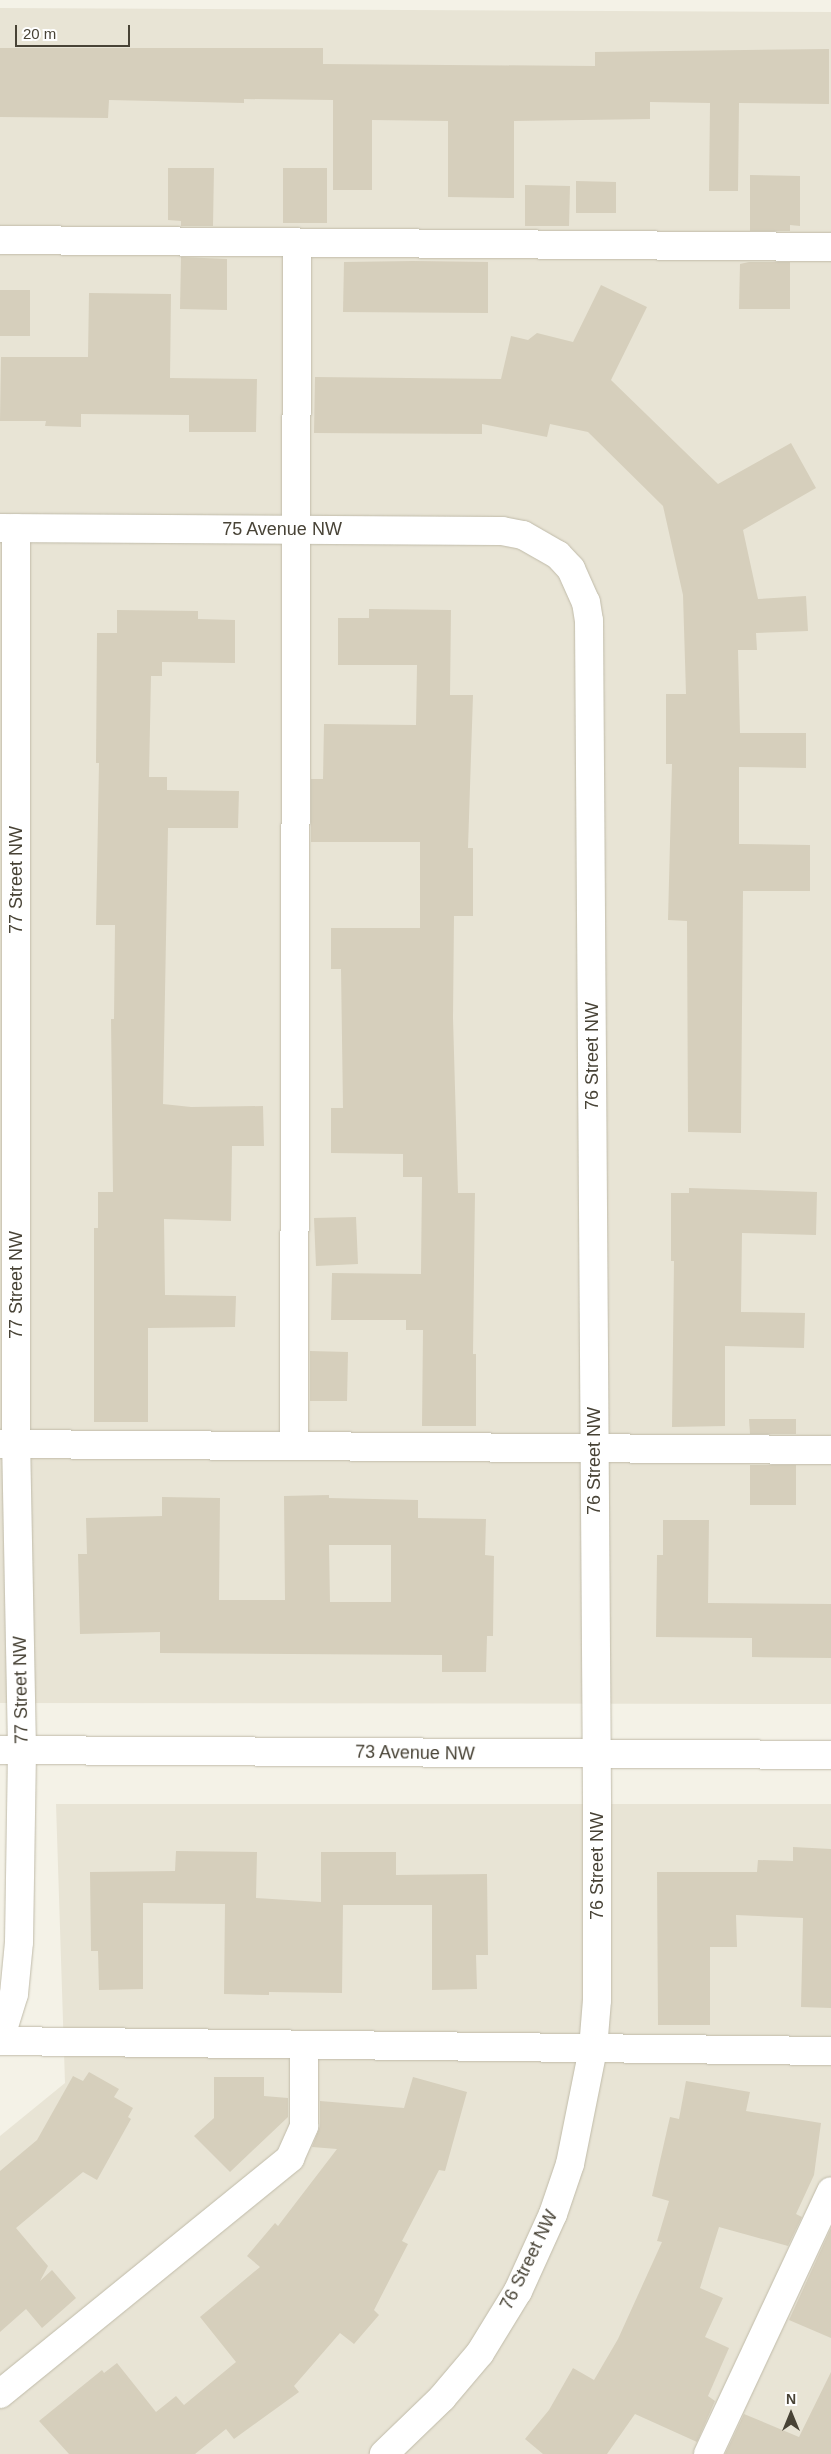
<!DOCTYPE html>
<style>
body{margin:0}
#map{position:relative;width:831px;height:2454px;overflow:hidden;background:#f4f2e7;font-family:Arial,sans-serif}
div>[style]{position:absolute}
[style*='--x']{left:calc(var(--x)*1px);top:calc(var(--y)*1px);width:calc(var(--w)*1px);rotate:calc(var(--a)*1deg)}
.residential>*{inset:0;background:#e8e4d5}
.building>*{inset:0;background:#d6cfbc}
.roads{filter:drop-shadow(0 0 1px #c0bba9) drop-shadow(0 0 1px #c0bba9)}
.minor>*{height:28px;margin:-14px;padding:0 14px;transform-origin:14px;border-radius:14px;background:#fff}
span{translate:-50% -50%;white-space:nowrap;text-align:center;line-height:1.15;-webkit-text-stroke:4px #fff;paint-order:stroke}
.street-label{font-size:18px;color:#484336}
.north{position:absolute;left:766px;top:2389px;width:50px;height:50px;-webkit-text-stroke:4px #fff;paint-order:stroke;rotate:0deg;font-size:14px;font-weight:700;line-height:20px;text-align:center;color:#484336}
.north::after{content:'';display:block;margin:auto;width:18px;height:22px;background:#484336;clip-path:polygon(50% 0,100% 100%,50% 72%,0 100%)}
.scale{position:absolute;left:15px;top:25px;width:115px;height:22px;box-sizing:border-box;border:2px solid #484336;border-top:0;padding-left:6px;font-size:15px;line-height:18px;white-space:nowrap;color:#484336;-webkit-text-stroke:4px #fff;paint-order:stroke}
</style>
<div id="map">
<div class="residential">
<i style="clip-path:polygon(0 8px,831px 12px,831px 1704px,0 1703px)"></i>
<i style="clip-path:polygon(56px 1804px,831px 1804px,831px 2454px,0 2454px,0 2136px,65px 2083px)"></i>
</div>
<div class="building">
<i style="clip-path:polygon(0 48px,323px 48px,323px 64px,595px 66px,595px 52px,829px 49px,829px 104px,739px 103px,738px 191px,709px 191px,710px 103px,650px 102px,650px 119px,514px 121px,514px 198px,448px 197px,448px 121px,372px 120px,372px 190px,333px 190px,333px 100px,244px 99px,244px 103px,109px 100px,108px 118px,0 117px)"></i>
<i style="clip-path:polygon(168px 168px,214px 168px,213px 226px,181px 226px,181px 221px,168px 220px)"></i>
<i style="clip-path:polygon(283px 168px,327px 168px,327px 223px,283px 223px)"></i>
<i style="clip-path:polygon(750px 175px,800px 176px,800px 226px,790px 225px,790px 231px,750px 231px)"></i>
<i style="clip-path:polygon(576px 181px,616px 182px,616px 213px,576px 213px)"></i>
<i style="clip-path:polygon(525px 185px,570px 186px,569px 226px,525px 226px)"></i>
<i style="clip-path:polygon(181px 257px,227px 259px,227px 310px,180px 309px)"></i>
<i style="clip-path:polygon(413px 261px,488px 262px,488px 313px,343px 312px,344px 262px)"></i>
<i style="clip-path:polygon(749px 262px,790px 262px,790px 309px,739px 309px,740px 264px)"></i>
<i style="clip-path:polygon(601px 285px,647px 307px,611px 380px,718px 484px,791px 443px,816px 488px,743px 530px,758px 599px,806px 596px,808px 631px,756px 633px,757px 650px,738px 650px,740px 733px,806px 733px,806px 768px,739px 767px,739px 844px,810px 845px,810px 891px,743px 891px,741px 1133px,688px 1132px,687px 921px,668px 920px,672px 764px,666px 764px,666px 694px,686px 694px,683px 595px,663px 506px,588px 432px,550px 424px,547px 437px,482px 424px,482px 434px,314px 433px,315px 377px,501px 379px,511px 336px,528px 340px,537px 333px,573px 342px)"></i>
<i style="clip-path:polygon(0 290px,30px 290px,30px 336px,0 336px)"></i>
<i style="clip-path:polygon(89px 293px,171px 294px,170px 378px,257px 379px,256px 432px,189px 432px,189px 415px,81px 414px,81px 427px,45px 426px,46px 421px,0 421px,1px 357px,88px 357px)"></i>
<i style="clip-path:polygon(369px 609px,451px 610px,450px 695px,473px 695px,468px 848px,473px 848px,473px 916px,454px 916px,453px 1018px,458px 1193px,475px 1193px,473px 1354px,476px 1354px,476px 1426px,422px 1426px,423px 1330px,406px 1330px,406px 1320px,331px 1320px,332px 1273px,421px 1274px,422px 1177px,403px 1177px,403px 1154px,331px 1153px,331px 1108px,343px 1108px,341px 969px,331px 969px,331px 928px,420px 928px,420px 842px,311px 842px,311px 779px,323px 779px,324px 724px,416px 725px,417px 665px,338px 665px,338px 618px,369px 618px)"></i>
<i style="clip-path:polygon(117px 610px,198px 611px,198px 619px,235px 620px,235px 663px,162px 662px,162px 676px,151px 676px,149px 777px,167px 777px,167px 790px,239px 791px,238px 828px,168px 828px,163px 1104px,191px 1107px,263px 1106px,264px 1146px,232px 1146px,231px 1221px,164px 1219px,165px 1295px,236px 1296px,235px 1327px,148px 1328px,148px 1422px,94px 1422px,94px 1228px,98px 1228px,98px 1192px,113px 1192px,111px 1019px,114px 1019px,115px 925px,96px 925px,99px 763px,96px 763px,97px 633px,117px 633px)"></i>
<i style="clip-path:polygon(689px 1188px,817px 1192px,816px 1235px,742px 1233px,741px 1312px,805px 1313px,804px 1348px,725px 1346px,725px 1426px,672px 1427px,674px 1261px,671px 1261px,671px 1193px,689px 1193px)"></i>
<i style="clip-path:polygon(356px 1217px,358px 1264px,316px 1266px,314px 1218px)"></i>
<i style="clip-path:polygon(310px 1351px,348px 1352px,347px 1401px,310px 1401px)"></i>
<i style="clip-path:polygon(749px 1419px,796px 1419px,796px 1434px,750px 1434px)"></i>
<i style="clip-path:polygon(750px 1465px,796px 1465px,796px 1505px,750px 1505px)"></i>
<i style="clip-path:polygon(evenodd,329px 1495px,329px 1498px,418px 1500px,418px 1518px,486px 1519px,485px 1555px,494px 1556px,493px 1636px,487px 1636px,486px 1672px,442px 1672px,442px 1655px,160px 1653px,160px 1632px,80px 1634px,78px 1554px,87px 1554px,86px 1518px,162px 1516px,162px 1497px,220px 1498px,219px 1600px,285px 1600px,284px 1496px,329px 1495px,329px 1545px,391px 1545px,391px 1602px,330px 1602px,329px 1545px)"></i>
<i style="clip-path:polygon(663px 1520px,709px 1520px,708px 1603px,831px 1604px,831px 1658px,752px 1657px,752px 1638px,656px 1637px,657px 1555px,663px 1555px)"></i>
<i style="clip-path:polygon(793px 1847px,831px 1849px,831px 2008px,801px 2007px,803px 1918px,736px 1915px,737px 1947px,710px 1947px,710px 2025px,658px 2025px,657px 1872px,757px 1872px,758px 1860px,793px 1861px)"></i>
<i style="clip-path:polygon(176px 1851px,257px 1852px,256px 1898px,321px 1902px,321px 1852px,396px 1852px,396px 1875px,487px 1874px,488px 1955px,476px 1955px,477px 1989px,432px 1990px,432px 1905px,343px 1905px,342px 1993px,269px 1992px,269px 1995px,224px 1994px,225px 1904px,143px 1903px,143px 1989px,99px 1990px,98px 1951px,91px 1951px,90px 1872px,175px 1871px)"></i>
<i style="clip-path:polygon(89px 2072px,119px 2089px,114px 2097px,133px 2108px,128px 2117px,131px 2119px,97px 2180px,83px 2172px,16px 2228px,48px 2266px,40px 2281px,52px 2270px,76px 2298px,42px 2328px,26px 2309px,0 2332px,0 2171px,37px 2140px,73px 2076px,83px 2081px)"></i>
<i style="clip-path:polygon(214px 2077px,264px 2077px,264px 2096px,288px 2098px,288px 2117px,230px 2172px,194px 2136px,214px 2118px)"></i>
<i style="clip-path:polygon(413px 2077px,467px 2092px,445px 2171px,439px 2170px,402px 2241px,408px 2244px,374px 2310px,379px 2315px,354px 2344px,340px 2333px,294px 2386px,299px 2392px,234px 2439px,226px 2429px,195px 2454px,69px 2454px,39px 2421px,102px 2370px,104px 2373px,117px 2363px,156px 2412px,176px 2396px,184px 2405px,236px 2362px,200px 2317px,260px 2267px,247px 2256px,275px 2223px,278px 2226px,337px 2149px,312px 2147px,320px 2126px,320px 2101px,404px 2108px)"></i>
<i style="clip-path:polygon(686px 2081px,750px 2092px,746px 2111px,821px 2123px,814px 2175px,796px 2214px,802px 2217px,788px 2246px,719px 2227px,700px 2288px,723px 2298px,705px 2337px,729px 2348px,708px 2396px,715px 2401px,697px 2442px,635px 2414px,607px 2454px,543px 2454px,525px 2439px,549px 2410px,573px 2368px,594px 2380px,618px 2339px,662px 2242px,657px 2241px,669px 2201px,652px 2196px,670px 2117px,679px 2119px)"></i>
<i style="clip-path:polygon(831px 2228px,831px 2338px,789px 2320px)"></i>
<i style="clip-path:polygon(831px 2372px,831px 2454px,725px 2454px,744px 2414px,799px 2437px)"></i>
</div>
<div class="roads">
<div class="minor">
<i style="--x:0;--y:240;--w:831;--a:0.48"></i>
<i style="--x:0;--y:528;--w:502;--a:0.34"></i>
<i style="--x:502;--y:531;--w:21;--a:11"></i>
<i style="--x:523;--y:535;--w:40;--a:29.7"></i>
<i style="--x:558;--y:555;--w:19;--a:47"></i>
<i style="--x:571;--y:569;--w:36;--a:66"></i>
<i style="--x:586;--y:602;--w:19;--a:81"></i>
<i style="--x:589;--y:621;--w:1185;--a:89.61"></i>
<i style="--x:597;--y:1806;--w:194;--a:90"></i>
<i style="--x:597;--y:2000;--w:49;--a:94.7"></i>
<i style="--x:593;--y:2049;--w:117;--a:101.3"></i>
<i style="--x:570;--y:2164;--w:53;--a:108.8"></i>
<i style="--x:553;--y:2214;--w:85;--a:114.4"></i>
<i style="--x:518;--y:2291;--w:73;--a:121.5"></i>
<i style="--x:480;--y:2353;--w:59;--a:130.2"></i>
<i style="--x:442;--y:2398;--w:81;--a:136"></i>
<i style="--x:0;--y:1444;--w:831;--a:0.41"></i>
<i style="--x:294;--y:1446;--w:1203;--a:-89.86"></i>
<i style="--x:0;--y:1750;--w:831;--a:0.34"></i>
<i style="--x:0;--y:2039;--w:47;--a:-72.7"></i>
<i style="--x:14;--y:1994;--w:52;--a:-84.5"></i>
<i style="--x:19;--y:1942;--w:192;--a:-89.1"></i>
<i style="--x:22;--y:1750;--w:306;--a:-91.1"></i>
<i style="--x:16;--y:1444;--w:916;--a:-90"></i>
<i style="--x:0;--y:2041;--w:831;--a:0.69"></i>
<i style="--x:0;--y:2394;--w:374;--a:-39.1"></i>
<i style="--x:290;--y:2158;--w:35;--a:-66"></i>
<i style="--x:304;--y:2126;--w:81;--a:-90"></i>
<i style="--x:708;--y:2454;--w:290;--a:-64.9"></i>
</div>
</div>
<div class="street-label">
<span style="left:282px;top:529px">75 Avenue NW</span>
<span style="left:16px;top:880px;rotate:-90deg">77 Street NW</span>
<span style="left:592px;top:1056px;rotate:-90deg">76 Street NW</span>
<span style="left:16px;top:1285px;rotate:-90deg">77 Street NW</span>
<span style="left:594px;top:1461px;rotate:-90deg">76 Street NW</span>
<span style="left:21px;top:1690px;rotate:-91deg">77 Street NW</span>
<span style="left:415px;top:1753px;rotate:1deg">73 Avenue NW</span>
<span style="left:597px;top:1866px;rotate:-90deg">76 Street NW</span>
<span style="left:529px;top:2260px;rotate:-64deg">76 Street NW</span>
</div>
<div class="north">N</div>
<div class="scale">20 m</div>
</div>
